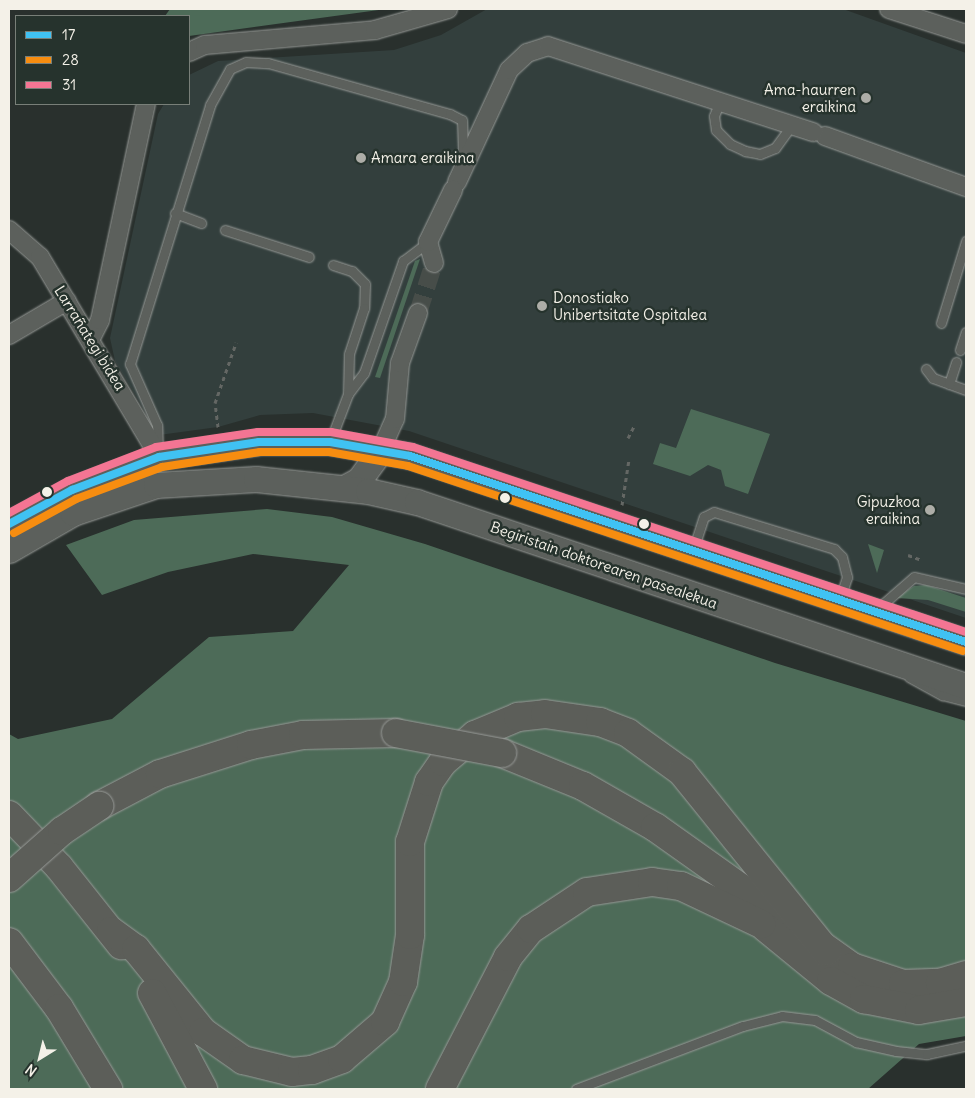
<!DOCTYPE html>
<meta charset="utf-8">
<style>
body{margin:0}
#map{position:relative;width:975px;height:1098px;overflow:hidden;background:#29302d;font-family:Delius,sans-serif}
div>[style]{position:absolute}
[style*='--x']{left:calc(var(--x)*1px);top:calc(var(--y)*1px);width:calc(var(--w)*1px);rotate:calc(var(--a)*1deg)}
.built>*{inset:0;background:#333f3d}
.green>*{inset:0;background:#4d6b58}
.minor-tunnel>*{height:18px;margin-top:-9px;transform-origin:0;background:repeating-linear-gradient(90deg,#474d49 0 18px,transparent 0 27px)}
.path>*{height:3px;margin-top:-1.5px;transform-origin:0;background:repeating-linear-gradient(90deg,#646764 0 4px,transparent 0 8px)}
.roads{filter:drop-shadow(0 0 1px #969996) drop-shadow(0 0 1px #969996)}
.service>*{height:9px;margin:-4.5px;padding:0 4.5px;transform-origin:4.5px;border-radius:4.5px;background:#5c605c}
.minor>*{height:18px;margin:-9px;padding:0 9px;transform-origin:9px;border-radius:9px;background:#5c605c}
.secondary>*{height:25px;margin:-12.5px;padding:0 12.5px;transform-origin:12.5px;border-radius:12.5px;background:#5c605c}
.motorway>*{height:28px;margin:-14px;padding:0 14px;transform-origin:14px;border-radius:14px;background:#5c5e59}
.bridges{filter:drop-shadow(0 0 1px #969996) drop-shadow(0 0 1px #969996)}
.motorway-bridge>*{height:28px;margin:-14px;padding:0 14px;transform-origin:14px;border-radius:14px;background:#5c5e59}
.bus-1>*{height:8px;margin:-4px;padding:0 4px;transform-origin:4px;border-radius:4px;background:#40c2f3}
.bus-2>*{height:8px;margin:-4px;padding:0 4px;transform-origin:4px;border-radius:4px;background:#f78d10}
.bus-3>*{height:8px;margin:-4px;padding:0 4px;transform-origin:4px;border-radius:4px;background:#f47593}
.dots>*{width:14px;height:14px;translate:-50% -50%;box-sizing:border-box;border:2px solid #26332d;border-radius:50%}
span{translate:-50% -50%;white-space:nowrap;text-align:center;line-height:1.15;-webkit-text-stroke:5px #26332d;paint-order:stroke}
.poi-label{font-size:15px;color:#f4f1e8}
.right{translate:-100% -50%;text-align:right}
.left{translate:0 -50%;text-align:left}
.street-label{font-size:15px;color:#f4f1e8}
.frame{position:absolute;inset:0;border:10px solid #f4f1e8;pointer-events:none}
.legend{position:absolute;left:15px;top:15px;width:175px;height:90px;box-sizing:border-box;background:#26332d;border:1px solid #787f78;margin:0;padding:6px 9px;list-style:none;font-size:15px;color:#f4f1e8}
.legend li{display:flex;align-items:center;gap:10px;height:25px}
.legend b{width:25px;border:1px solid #787f78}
.north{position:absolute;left:15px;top:1033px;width:50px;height:50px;-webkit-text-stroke:4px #26332d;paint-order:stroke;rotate:216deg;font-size:14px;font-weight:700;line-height:20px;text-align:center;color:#f4f1e8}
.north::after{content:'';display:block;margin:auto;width:18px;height:22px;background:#f4f1e8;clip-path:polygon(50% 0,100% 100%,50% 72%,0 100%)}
</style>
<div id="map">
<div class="built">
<i style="clip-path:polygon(487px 9px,843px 9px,966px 53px,966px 618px,409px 431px,313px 413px,260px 415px,218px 427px,159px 435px,115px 361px,110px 338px,158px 114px,164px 104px,189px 104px,189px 75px,218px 61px,394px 50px,441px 35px)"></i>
</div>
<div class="green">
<i style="clip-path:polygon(170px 9px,386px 9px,189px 36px,189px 16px,165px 16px)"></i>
<i style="clip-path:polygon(420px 259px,380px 378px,375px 377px,415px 261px)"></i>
<i style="clip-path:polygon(691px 409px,770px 434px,748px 494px,725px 486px,721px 470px,708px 465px,690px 476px,653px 464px,660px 443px,676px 448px)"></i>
<i style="clip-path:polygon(267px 509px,332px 517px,425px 544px,775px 663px,966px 721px,966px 1036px,919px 1044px,868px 1089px,9px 1089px,9px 734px,18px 739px,112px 719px,209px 637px,293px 631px,349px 565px,253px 554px,168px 572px,102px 595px,66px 545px,134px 520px)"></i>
<i style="clip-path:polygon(868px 544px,884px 550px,877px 573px)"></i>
<i style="clip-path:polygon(926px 585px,966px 598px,966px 612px,928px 600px,896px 598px,914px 586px)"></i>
</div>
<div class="minor-tunnel">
<i style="--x:418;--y:313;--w:52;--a:-72.3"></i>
</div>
<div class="path">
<i style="--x:218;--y:427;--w:24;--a:-97"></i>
<i style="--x:215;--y:403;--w:64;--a:-70.7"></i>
<i style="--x:628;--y:438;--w:13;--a:-63"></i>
<i style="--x:622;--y:505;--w:47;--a:-81.3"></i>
<i style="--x:908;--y:555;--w:15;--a:20"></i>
</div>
<div class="roads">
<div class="service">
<i style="--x:720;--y:101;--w:16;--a:112"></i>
<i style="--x:714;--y:116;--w:14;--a:82"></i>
<i style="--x:716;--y:130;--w:20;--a:45"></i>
<i style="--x:730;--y:144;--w:17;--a:25"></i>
<i style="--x:745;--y:151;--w:15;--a:11"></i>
<i style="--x:760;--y:154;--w:16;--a:-22"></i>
<i style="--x:775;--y:148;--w:29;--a:-54"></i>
<i style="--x:175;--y:213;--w:28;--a:21"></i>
<i style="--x:225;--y:230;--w:88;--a:17.8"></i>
<i style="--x:333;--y:265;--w:20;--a:18"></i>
<i style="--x:352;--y:271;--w:18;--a:45"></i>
<i style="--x:365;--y:284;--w:24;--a:92"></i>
<i style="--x:364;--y:308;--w:48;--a:108.1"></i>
<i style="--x:349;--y:354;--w:40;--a:91.4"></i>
<i style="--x:941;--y:323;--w:86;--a:-73"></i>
<i style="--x:960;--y:350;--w:19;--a:-72"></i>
<i style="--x:926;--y:369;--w:11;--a:52"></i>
<i style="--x:933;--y:378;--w:35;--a:20"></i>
<i style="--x:949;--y:384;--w:23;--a:-72"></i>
<i style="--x:331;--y:439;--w:48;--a:-69.3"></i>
<i style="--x:348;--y:394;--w:26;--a:-53"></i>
<i style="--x:364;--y:373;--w:119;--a:-70.8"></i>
<i style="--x:403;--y:261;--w:31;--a:-37"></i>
<i style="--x:158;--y:449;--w:24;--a:-92"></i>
<i style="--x:157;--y:425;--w:67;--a:-113.9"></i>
<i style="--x:130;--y:364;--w:271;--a:-72.8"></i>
<i style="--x:210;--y:105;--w:41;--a:-60.9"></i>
<i style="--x:230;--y:69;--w:17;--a:-24"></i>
<i style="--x:246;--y:62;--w:22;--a:3"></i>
<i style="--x:268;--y:63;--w:189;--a:15.7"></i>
<i style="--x:450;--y:114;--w:13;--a:27"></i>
<i style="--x:462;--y:120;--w:38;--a:88"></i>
<i style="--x:693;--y:550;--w:35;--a:-72"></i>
<i style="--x:704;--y:517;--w:11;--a:-27"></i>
<i style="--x:714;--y:512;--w:126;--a:17.1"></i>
<i style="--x:834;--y:549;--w:11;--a:45"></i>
<i style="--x:842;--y:557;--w:21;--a:76"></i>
<i style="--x:847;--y:577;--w:22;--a:108"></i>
<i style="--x:876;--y:610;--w:50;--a:-41"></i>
<i style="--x:914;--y:577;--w:53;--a:13"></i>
<i style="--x:909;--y:677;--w:38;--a:29"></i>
<i style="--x:942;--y:695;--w:25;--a:14"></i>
<i style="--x:576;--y:1089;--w:178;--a:-20.7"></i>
<i style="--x:743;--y:1026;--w:40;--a:-14.4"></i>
<i style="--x:782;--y:1016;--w:33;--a:7"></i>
<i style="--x:815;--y:1020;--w:47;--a:28.2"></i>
<i style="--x:856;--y:1042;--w:41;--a:12.7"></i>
<i style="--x:896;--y:1051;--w:31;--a:6"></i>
<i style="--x:927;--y:1054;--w:40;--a:-12"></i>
</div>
<div class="minor">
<i style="--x:889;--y:9;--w:81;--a:18"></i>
<i style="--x:189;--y:52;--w:17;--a:-24"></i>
<i style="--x:205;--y:45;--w:171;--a:-5"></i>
<i style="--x:375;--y:30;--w:76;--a:-16"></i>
<i style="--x:825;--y:136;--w:150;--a:19.9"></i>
<i style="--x:457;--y:182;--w:123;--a:-65.1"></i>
<i style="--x:509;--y:70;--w:25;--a:-43"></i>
<i style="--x:527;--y:53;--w:22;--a:-18"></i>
<i style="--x:548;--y:46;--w:279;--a:18"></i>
<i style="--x:9;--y:230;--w:41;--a:41.1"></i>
<i style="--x:40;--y:257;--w:233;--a:59.2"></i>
<i style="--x:434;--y:263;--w:22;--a:-106"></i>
<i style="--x:428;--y:242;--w:58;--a:-64.3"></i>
<i style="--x:9;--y:335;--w:67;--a:-30.4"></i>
<i style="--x:91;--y:338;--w:20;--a:-63"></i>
<i style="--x:100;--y:320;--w:221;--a:-78"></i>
<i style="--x:381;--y:450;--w:34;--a:-66"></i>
<i style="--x:395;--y:419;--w:56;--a:-84.9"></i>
<i style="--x:400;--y:363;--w:53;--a:-70.2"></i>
</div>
<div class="secondary">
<i style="--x:344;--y:488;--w:17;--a:-28"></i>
<i style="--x:359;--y:480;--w:37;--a:-54"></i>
<i style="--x:9;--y:524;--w:72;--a:-28.4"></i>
<i style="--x:72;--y:490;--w:93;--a:-20.8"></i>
<i style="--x:159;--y:457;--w:101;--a:-8.5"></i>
<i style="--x:259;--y:442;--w:71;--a:0"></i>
<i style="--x:330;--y:442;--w:81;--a:9.9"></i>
<i style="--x:410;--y:456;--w:586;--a:18.5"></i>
<i style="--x:9;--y:550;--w:74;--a:-30"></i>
<i style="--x:73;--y:513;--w:88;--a:-18.6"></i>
<i style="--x:156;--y:485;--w:100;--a:-3.4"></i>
<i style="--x:256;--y:479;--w:113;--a:6.1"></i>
<i style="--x:368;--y:491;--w:50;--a:12.7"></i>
<i style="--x:417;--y:502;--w:579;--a:18.53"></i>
</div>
<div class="motorway">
<i style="--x:502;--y:753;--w:87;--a:22.2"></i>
<i style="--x:583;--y:786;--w:83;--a:29.7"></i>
<i style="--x:655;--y:827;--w:242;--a:35.4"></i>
<i style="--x:852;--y:967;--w:54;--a:18.4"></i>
<i style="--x:903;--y:984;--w:37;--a:-2"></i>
<i style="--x:940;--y:983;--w:27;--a:-17"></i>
<i style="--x:99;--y:806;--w:69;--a:-27.7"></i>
<i style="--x:160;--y:774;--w:96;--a:-17.7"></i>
<i style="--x:251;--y:745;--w:53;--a:-10.9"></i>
<i style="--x:303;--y:735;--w:93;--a:-1.2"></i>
<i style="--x:9;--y:815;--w:72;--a:46.1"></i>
<i style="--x:59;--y:867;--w:100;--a:51.5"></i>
<i style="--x:766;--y:928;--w:84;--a:39.2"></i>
<i style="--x:831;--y:981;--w:38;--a:29"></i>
<i style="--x:864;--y:999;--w:56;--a:11.3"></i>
<i style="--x:919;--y:1010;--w:48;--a:-9.7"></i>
<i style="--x:111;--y:931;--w:31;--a:36"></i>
<i style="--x:136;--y:949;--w:107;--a:51.1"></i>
<i style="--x:203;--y:1032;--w:49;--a:35"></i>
<i style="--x:243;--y:1060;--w:50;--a:13.8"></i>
<i style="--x:292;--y:1072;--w:20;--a:-6"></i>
<i style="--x:312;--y:1070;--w:32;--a:-20"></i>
<i style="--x:342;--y:1059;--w:57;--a:-40.7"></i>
<i style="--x:385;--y:1022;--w:44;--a:-65.8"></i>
<i style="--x:403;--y:982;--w:48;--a:-81.5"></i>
<i style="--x:410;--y:935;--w:93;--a:-90"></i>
<i style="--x:410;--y:842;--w:63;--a:-72.4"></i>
<i style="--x:429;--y:782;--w:24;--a:-55"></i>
<i style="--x:443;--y:762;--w:42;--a:-40.2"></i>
<i style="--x:475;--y:735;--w:47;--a:-22.7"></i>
<i style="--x:518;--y:717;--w:27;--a:-6"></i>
<i style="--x:545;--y:714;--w:56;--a:8.3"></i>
<i style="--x:600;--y:722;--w:30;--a:21"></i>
<i style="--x:628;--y:733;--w:67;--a:35.8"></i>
<i style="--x:682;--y:772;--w:231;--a:51.1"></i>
<i style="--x:9;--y:942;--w:83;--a:52.9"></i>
<i style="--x:59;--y:1008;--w:95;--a:58.8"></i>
<i style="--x:152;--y:993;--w:109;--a:62"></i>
<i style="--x:440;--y:1089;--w:148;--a:-62.7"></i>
<i style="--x:508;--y:957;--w:36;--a:-51"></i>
<i style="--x:531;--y:929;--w:67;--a:-33.5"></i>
<i style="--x:587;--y:892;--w:66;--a:-8.7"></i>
<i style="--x:652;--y:882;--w:29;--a:8"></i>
<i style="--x:681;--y:886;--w:89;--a:25.4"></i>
</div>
</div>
<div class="bridges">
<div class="motorway-bridge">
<i style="--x:396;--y:733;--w:108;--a:10.7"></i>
<i style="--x:9;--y:878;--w:71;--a:-41.6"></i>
<i style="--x:62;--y:831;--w:45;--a:-34"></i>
</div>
</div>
<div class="bus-1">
<i style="--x:9;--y:524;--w:72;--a:-28.4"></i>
<i style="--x:72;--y:490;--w:93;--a:-20.8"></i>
<i style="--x:159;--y:457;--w:101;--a:-8.5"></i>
<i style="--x:259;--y:442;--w:71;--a:0"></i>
<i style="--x:330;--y:442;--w:81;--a:9.9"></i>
<i style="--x:410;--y:456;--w:586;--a:18.5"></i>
</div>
<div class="bus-2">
<i style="--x:14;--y:533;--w:71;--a:-28.7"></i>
<i style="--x:76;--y:499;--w:92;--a:-20.4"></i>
<i style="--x:162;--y:467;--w:99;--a:-8.7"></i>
<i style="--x:260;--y:452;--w:69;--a:0"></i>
<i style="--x:329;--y:452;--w:80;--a:10"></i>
<i style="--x:408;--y:466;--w:585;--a:18.43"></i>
</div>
<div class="bus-3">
<i style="--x:9;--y:513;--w:67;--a:-28.5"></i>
<i style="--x:68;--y:481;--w:94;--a:-21.1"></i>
<i style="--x:156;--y:447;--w:103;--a:-8.4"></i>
<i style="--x:258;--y:432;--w:73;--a:0"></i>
<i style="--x:331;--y:432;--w:83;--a:10.4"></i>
<i style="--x:413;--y:447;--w:583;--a:18.5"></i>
</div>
<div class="dots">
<i style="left:866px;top:98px;background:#adada7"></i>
<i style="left:361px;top:158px;background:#adada7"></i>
<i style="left:542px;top:306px;background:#adada7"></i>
<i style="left:47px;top:492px;background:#f4f1e8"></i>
<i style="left:505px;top:498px;background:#f4f1e8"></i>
<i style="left:930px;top:510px;background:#adada7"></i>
<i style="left:644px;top:524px;background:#f4f1e8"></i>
</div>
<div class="poi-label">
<span class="right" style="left:856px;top:98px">Ama-haurren<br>eraikina</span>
<span class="left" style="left:371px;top:158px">Amara eraikina</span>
<span class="left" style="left:553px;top:306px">Donostiako<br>Unibertsitate Ospitalea</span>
<span class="right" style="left:920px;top:510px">Gipuzkoa<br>eraikina</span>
</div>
<div class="street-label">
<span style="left:90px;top:338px;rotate:58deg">Larrañategi bidea</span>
<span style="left:604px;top:565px;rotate:19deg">Begiristain doktorearen pasealekua</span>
</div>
<div class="frame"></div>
<ul class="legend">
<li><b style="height:6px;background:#40c2f3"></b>17</li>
<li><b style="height:6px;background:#f78d10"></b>28</li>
<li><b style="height:6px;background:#f47593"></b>31</li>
</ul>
<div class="north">N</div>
</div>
